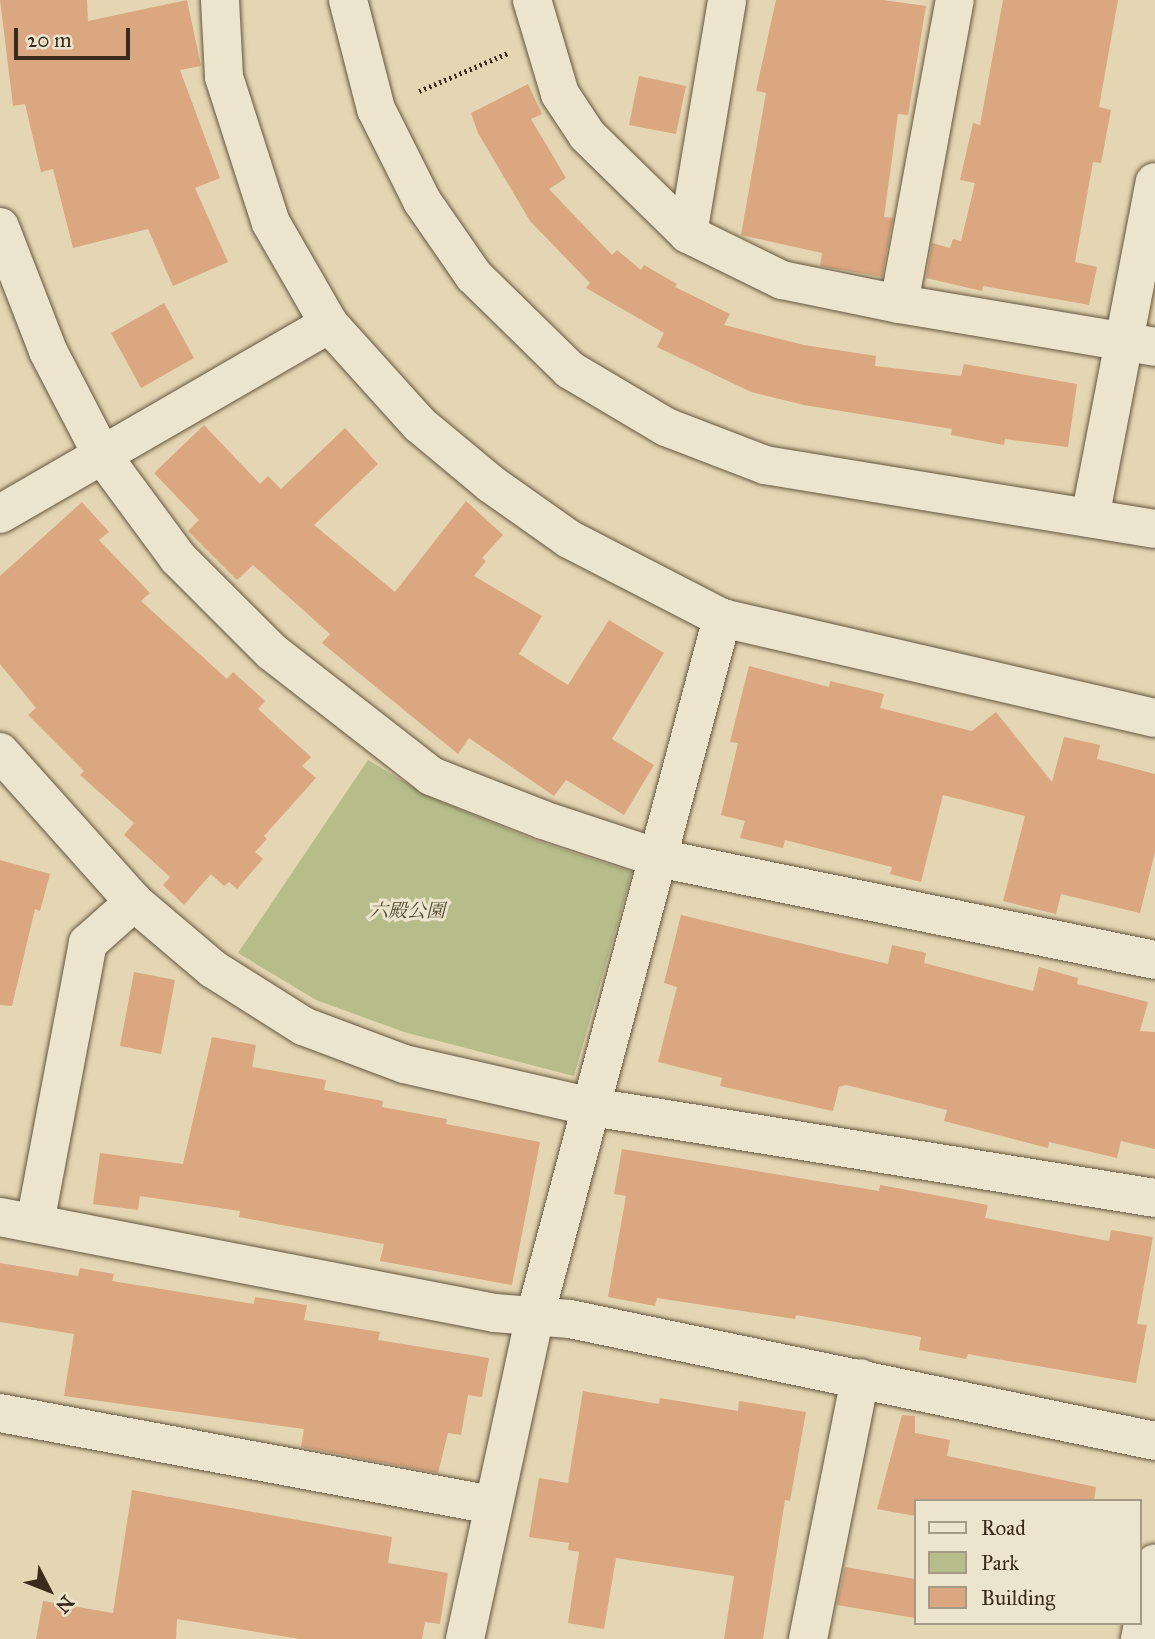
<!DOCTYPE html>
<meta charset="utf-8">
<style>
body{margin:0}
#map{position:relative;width:1155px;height:1639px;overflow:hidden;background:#e4d6b2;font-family:"IM FELL Great Primer","Noto Serif JP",serif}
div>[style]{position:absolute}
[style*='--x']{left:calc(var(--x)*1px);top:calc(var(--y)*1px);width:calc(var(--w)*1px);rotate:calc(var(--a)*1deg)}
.green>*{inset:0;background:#b6bd8a}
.building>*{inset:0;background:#daa780}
.path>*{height:4.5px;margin-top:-2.25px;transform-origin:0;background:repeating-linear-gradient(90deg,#3a2b1a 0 2px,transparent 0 5.5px)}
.roads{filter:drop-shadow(0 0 2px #645640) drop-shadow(0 0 2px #645640)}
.minor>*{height:38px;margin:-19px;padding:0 19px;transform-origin:19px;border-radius:19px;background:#ede4cd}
span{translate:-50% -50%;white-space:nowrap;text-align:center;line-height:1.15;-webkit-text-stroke:6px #ede4cd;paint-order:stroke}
.park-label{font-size:19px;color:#534830;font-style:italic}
.legend{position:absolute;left:914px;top:1499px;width:228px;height:126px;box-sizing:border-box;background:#ede4cd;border:2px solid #a59a85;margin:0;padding:9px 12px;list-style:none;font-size:21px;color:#3a2b1a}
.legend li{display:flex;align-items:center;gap:14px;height:35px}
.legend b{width:35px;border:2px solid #a59a85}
.north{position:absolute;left:14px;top:1555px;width:70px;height:70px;-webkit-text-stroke:5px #ede4cd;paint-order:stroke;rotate:132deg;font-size:19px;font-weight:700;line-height:28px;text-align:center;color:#3a2b1a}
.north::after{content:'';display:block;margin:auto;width:24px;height:32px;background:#3a2b1a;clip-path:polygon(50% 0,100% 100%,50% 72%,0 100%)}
.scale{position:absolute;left:14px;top:28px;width:116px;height:32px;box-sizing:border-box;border:4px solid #3a2b1a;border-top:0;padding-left:9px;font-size:21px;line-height:24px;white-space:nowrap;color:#3a2b1a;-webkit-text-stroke:5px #ede4cd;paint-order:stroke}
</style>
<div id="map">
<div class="green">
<i style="clip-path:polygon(368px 760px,430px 797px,534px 840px,632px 872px,574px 1076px,404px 1032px,316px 1000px,238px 953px)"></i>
</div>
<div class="building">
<i style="clip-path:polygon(0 0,87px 0,88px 21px,187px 0,201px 66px,180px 70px,220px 178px,195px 188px,228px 262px,173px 286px,148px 229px,73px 248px,53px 169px,41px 172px,25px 104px,13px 106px)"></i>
<i style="clip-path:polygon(776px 0,883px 0,926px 6px,908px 115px,898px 114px,884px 217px,893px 218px,882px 277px,820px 266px,822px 253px,741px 235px,766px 93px,756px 91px)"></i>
<i style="clip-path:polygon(1003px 0,1118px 0,1099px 107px,1111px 110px,1101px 163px,1093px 162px,1075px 262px,1097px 267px,1089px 305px,983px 286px,982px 291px,926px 278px,932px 243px,950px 248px,953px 239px,961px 241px,975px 183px,960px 180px,973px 123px,980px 125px)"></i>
<i style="clip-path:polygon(639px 76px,686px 86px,676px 134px,629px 125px)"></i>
<i style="clip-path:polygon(528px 84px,542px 114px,531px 119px,566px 178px,549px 189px,612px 255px,617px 250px,641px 270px,644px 265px,677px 284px,675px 287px,730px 314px,724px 325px,804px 345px,876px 356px,875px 366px,961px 376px,964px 364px,1077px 384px,1068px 447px,1005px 439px,1004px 445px,951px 435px,952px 429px,804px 405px,751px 392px,657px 347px,664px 333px,586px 288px,590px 283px,530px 221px,478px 133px,471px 113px)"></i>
<i style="clip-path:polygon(164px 303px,194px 358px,141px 388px,111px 333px)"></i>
<i style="clip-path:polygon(204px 425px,260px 484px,268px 476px,281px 489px,345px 428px,378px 464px,314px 525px,395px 592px,466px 501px,503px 535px,482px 558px,486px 561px,474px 576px,542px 616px,519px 654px,568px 685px,609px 620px,664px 653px,612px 739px,654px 765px,624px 815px,566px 780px,554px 796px,469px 738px,458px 754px,322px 643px,330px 634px,253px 565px,237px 580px,188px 531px,199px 520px,154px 473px)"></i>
<i style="clip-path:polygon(82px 502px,109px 532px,99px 540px,150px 593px,141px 601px,227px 679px,233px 672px,265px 701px,258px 709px,311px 757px,302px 766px,316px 778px,264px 836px,267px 839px,255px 852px,263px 859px,237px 889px,229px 882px,224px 886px,211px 874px,184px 905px,163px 885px,170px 877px,124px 835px,134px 823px,80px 775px,84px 771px,28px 715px,36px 708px,0 664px,0 576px)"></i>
<i style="clip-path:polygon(749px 666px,829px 687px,830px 681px,884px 694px,880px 708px,972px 731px,996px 712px,1052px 782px,1064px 737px,1100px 745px,1097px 759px,1155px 774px,1155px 852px,1140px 913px,1061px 894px,1056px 914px,1003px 901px,1025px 816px,943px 795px,921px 882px,890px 874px,892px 867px,785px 840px,783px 848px,740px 838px,745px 821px,721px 815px,738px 743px,730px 742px)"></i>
<i style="clip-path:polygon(0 860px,50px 874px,40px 911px,35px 909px,12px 1006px,0 1005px)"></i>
<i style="clip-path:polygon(681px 915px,888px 964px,892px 945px,926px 953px,924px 963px,1033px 991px,1039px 967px,1078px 978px,1077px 984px,1148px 1002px,1140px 1031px,1155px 1032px,1155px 1149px,1121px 1141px,1117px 1158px,1049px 1142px,1048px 1148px,944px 1121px,947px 1110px,846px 1085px,839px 1087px,833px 1111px,720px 1086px,722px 1078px,658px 1062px,677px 987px,664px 983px)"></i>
<i style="clip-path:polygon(134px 972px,175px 980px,161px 1054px,120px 1046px)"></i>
<i style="clip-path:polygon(212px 1037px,256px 1045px,252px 1067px,326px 1080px,324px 1090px,383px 1101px,382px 1107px,447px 1119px,446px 1124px,540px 1142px,512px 1285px,380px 1261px,384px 1244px,239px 1217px,240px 1211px,140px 1196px,138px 1210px,93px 1204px,100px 1153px,183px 1164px)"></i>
<i style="clip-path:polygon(622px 1149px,879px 1191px,880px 1185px,902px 1189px,988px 1205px,985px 1218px,1109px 1241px,1111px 1230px,1153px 1237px,1137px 1324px,1147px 1325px,1136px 1383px,968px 1354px,966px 1359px,919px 1350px,921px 1337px,796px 1315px,795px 1319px,657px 1298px,655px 1306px,608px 1297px,626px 1196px,614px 1194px)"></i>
<i style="clip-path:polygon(0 1263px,78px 1276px,80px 1268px,114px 1274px,112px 1281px,254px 1304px,255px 1297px,307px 1305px,304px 1320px,380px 1332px,378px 1340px,489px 1358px,482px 1397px,468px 1395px,461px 1435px,448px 1433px,438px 1473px,301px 1447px,304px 1429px,64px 1396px,74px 1334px,0 1322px)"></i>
<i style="clip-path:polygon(583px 1391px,659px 1404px,660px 1398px,738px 1411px,739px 1401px,806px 1412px,790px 1501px,785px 1500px,763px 1639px,724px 1639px,734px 1576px,616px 1558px,604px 1629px,568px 1623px,579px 1552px,568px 1550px,569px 1543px,529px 1537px,539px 1478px,568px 1483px)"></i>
<i style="clip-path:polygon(902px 1415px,915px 1416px,915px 1433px,950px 1440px,947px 1456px,1096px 1487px,1094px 1501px,915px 1501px,915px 1516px,877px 1509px)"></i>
<i style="clip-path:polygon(132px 1490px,392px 1537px,388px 1563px,448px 1573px,440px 1624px,425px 1622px,422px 1639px,300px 1639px,177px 1619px,176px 1639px,36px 1639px,43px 1601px,113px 1613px)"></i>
<i style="clip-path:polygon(845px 1567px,915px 1579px,915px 1618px,837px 1605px)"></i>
</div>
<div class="path">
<i style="--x:419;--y:91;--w:97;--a:-23.1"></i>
</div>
<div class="roads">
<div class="minor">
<i style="--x:220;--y:0;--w:77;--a:87"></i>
<i style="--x:224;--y:77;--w:153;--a:72.2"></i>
<i style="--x:271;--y:223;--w:116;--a:60.1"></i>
<i style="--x:329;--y:324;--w:135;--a:48"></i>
<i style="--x:419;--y:424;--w:94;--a:39.8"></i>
<i style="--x:491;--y:484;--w:95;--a:35.2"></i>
<i style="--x:569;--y:539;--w:172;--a:27.3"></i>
<i style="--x:722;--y:618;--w:444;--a:13"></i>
<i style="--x:348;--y:0;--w:113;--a:75.6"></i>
<i style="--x:376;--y:109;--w:103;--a:63.4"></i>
<i style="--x:422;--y:201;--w:91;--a:55.3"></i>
<i style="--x:474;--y:276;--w:134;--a:44.4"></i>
<i style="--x:570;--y:370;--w:112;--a:30.7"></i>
<i style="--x:666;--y:427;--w:106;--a:21"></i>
<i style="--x:765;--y:465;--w:395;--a:9.3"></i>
<i style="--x:532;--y:0;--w:98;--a:73.4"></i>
<i style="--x:560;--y:94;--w:49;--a:56.6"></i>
<i style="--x:587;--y:135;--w:141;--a:44.4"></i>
<i style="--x:688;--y:234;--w:105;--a:26.1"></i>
<i style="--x:782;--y:280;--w:119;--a:11.6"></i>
<i style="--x:899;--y:304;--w:260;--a:9.5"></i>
<i style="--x:0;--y:227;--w:133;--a:68.8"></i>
<i style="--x:48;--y:351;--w:117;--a:62.6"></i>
<i style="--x:102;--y:455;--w:128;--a:53.6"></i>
<i style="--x:178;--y:558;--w:133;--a:45"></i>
<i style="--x:272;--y:652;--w:202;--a:37.9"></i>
<i style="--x:431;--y:776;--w:120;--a:21.4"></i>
<i style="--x:543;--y:820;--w:121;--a:18.3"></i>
<i style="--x:658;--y:858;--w:507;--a:11.6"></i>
<i style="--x:688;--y:234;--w:237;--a:-80.5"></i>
<i style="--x:899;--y:304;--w:309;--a:-79.6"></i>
<i style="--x:0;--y:514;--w:380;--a:-30"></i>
<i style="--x:1090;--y:518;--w:342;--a:-79.1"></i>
<i style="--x:0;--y:752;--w:201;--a:48.2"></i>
<i style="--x:134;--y:902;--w:104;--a:40.3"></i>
<i style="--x:213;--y:969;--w:107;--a:32.3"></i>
<i style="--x:303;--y:1026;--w:108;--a:20.6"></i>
<i style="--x:404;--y:1064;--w:193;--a:12.9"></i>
<i style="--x:592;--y:1107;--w:570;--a:9.18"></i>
<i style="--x:0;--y:1217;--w:504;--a:10.98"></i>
<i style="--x:495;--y:1313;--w:75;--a:4.6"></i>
<i style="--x:570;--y:1319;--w:598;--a:11.78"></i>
<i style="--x:35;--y:1223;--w:285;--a:-79.3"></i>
<i style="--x:88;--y:943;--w:62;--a:-41.7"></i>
<i style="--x:0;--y:1413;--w:501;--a:10.59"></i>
<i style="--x:465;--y:1639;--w:330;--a:-77.8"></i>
<i style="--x:535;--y:1316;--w:723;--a:-75"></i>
<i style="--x:808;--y:1639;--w:266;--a:-78.7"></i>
<i style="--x:1140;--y:1639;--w:77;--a:-78.8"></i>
</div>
</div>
<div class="park-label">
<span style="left:407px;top:911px">六殿公園</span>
</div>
<ul class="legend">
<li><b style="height:9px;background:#ede4cd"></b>Road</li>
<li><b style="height:19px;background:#b6bd8a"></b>Park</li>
<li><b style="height:19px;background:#daa780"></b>Building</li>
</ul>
<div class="north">N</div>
<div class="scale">20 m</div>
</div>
